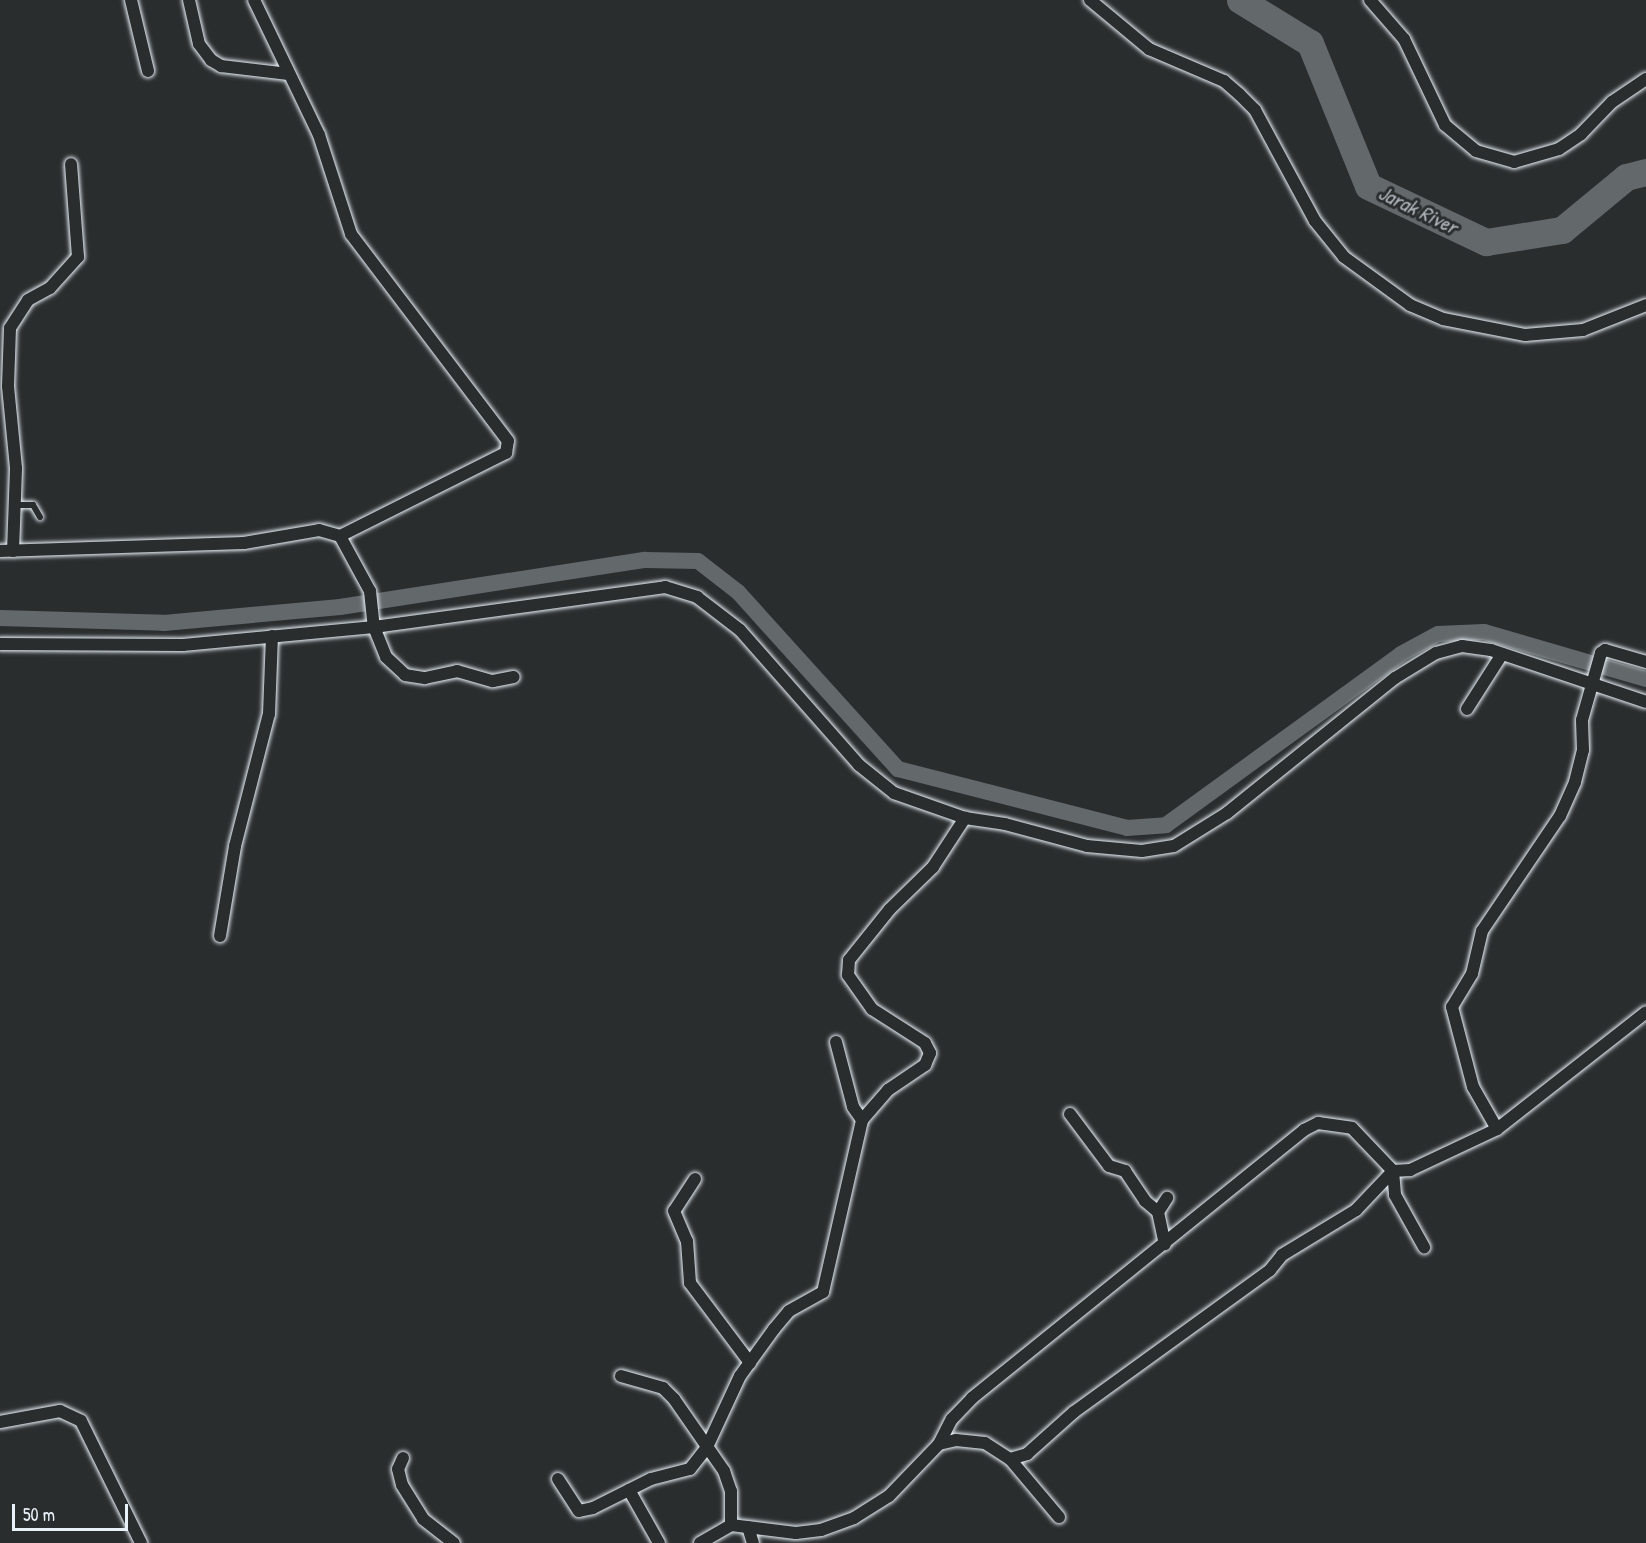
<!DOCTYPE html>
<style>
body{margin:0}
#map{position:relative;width:1646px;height:1543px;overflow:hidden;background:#2a2d2e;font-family:"Patrick Hand",sans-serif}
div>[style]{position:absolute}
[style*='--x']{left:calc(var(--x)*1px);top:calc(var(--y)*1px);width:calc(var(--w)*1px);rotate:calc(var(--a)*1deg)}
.canal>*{height:16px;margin:-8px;padding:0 8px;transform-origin:8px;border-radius:8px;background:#63686b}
.river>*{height:27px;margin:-13.5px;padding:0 13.5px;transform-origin:13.5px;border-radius:13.5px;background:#63686b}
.roads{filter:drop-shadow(0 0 2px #e8f1f8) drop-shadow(0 0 2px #e8f1f8)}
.service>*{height:6px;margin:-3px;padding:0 3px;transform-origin:3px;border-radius:3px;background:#2a2d2e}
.minor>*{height:12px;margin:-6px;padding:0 6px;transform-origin:6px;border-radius:6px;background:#2a2d2e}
span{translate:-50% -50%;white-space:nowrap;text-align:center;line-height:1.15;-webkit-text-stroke:6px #2a2d2e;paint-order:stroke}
.water-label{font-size:21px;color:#acb3b9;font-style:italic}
.scale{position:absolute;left:12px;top:1504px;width:116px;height:27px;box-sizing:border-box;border:3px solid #e8f1f8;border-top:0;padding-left:8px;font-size:18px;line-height:21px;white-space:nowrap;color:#e8f1f8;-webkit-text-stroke:4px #2a2d2e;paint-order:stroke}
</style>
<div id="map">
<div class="canal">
<i style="--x:0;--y:618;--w:164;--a:1.7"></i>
<i style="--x:164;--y:623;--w:177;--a:-5.2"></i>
<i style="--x:340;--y:607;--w:309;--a:-8.8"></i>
<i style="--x:645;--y:560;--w:53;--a:1.1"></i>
<i style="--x:698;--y:561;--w:51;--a:37.8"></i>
<i style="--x:738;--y:592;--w:239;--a:47.9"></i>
<i style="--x:898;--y:769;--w:236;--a:14.4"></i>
<i style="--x:1127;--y:828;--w:39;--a:-4"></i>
<i style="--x:1166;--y:825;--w:291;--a:-36"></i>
<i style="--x:1401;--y:654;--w:42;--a:-28.4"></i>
<i style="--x:1438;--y:634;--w:46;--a:-2.5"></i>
<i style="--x:1484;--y:632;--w:169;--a:16.2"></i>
</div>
<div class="river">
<i style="--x:1240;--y:0;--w:82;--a:31.6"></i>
<i style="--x:1310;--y:43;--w:154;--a:67.9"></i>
<i style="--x:1368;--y:186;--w:131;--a:25.4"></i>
<i style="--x:1486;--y:242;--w:77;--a:-9"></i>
<i style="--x:1562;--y:230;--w:83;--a:-39.6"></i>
<i style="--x:1626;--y:177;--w:21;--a:-14"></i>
</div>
<div class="roads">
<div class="service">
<i style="--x:15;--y:505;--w:18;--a:0"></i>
<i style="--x:33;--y:505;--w:14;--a:60"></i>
</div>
<div class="minor">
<i style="--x:131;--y:0;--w:73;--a:76.5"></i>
<i style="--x:189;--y:0;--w:45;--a:77.2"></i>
<i style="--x:199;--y:44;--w:20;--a:53"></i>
<i style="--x:211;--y:60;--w:12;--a:31"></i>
<i style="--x:221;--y:66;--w:68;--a:6.7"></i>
<i style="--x:1090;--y:0;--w:77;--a:39.7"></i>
<i style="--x:1149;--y:49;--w:82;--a:23.1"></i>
<i style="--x:1224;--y:81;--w:20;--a:41"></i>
<i style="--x:1239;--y:94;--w:23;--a:45"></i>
<i style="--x:1255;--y:110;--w:126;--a:61.6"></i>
<i style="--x:1315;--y:221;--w:46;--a:51.1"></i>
<i style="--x:1344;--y:257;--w:82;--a:36"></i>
<i style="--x:1410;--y:305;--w:36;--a:23"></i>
<i style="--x:1443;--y:319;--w:84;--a:11"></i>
<i style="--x:1525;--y:335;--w:58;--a:-4.9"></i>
<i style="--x:1583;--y:330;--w:68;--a:-21.6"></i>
<i style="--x:1370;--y:0;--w:52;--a:48.9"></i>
<i style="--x:1404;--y:39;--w:95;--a:64.5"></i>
<i style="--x:1445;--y:125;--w:40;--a:40"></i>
<i style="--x:1476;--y:151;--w:40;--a:16"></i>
<i style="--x:1514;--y:162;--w:47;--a:-16.1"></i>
<i style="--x:1559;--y:149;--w:27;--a:-34"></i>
<i style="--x:1581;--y:134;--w:45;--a:-45.9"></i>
<i style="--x:1612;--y:102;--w:41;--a:-34.1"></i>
<i style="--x:340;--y:536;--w:63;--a:61.4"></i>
<i style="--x:370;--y:591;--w:36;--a:84"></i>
<i style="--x:374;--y:627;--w:32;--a:68"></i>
<i style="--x:386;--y:657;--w:26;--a:43"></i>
<i style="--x:405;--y:675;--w:20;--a:9"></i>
<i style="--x:425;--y:678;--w:33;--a:-12"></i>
<i style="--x:457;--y:671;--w:37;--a:16"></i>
<i style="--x:493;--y:681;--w:21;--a:-11"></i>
<i style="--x:0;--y:551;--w:244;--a:-1.9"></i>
<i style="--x:244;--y:543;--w:76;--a:-9.8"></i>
<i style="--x:319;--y:530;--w:22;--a:16"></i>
<i style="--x:340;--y:536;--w:186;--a:-26.6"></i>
<i style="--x:506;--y:453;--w:12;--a:-81"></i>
<i style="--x:508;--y:441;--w:260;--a:-127.2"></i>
<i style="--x:351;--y:234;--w:104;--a:-107.9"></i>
<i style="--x:319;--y:135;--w:150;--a:-115.7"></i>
<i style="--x:13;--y:551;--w:83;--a:-87.9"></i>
<i style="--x:16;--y:468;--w:82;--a:-95.6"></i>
<i style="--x:8;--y:386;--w:58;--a:-88"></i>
<i style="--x:10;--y:328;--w:33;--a:-57"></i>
<i style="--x:28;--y:300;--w:25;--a:-29"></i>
<i style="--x:50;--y:288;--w:42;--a:-47.9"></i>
<i style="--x:78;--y:257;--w:93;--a:-94.3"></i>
<i style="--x:0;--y:644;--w:183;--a:0.3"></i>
<i style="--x:183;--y:645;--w:192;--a:-5.4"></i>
<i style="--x:374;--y:627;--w:294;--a:-7.8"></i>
<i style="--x:665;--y:587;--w:34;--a:17"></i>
<i style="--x:697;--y:597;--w:54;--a:37.5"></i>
<i style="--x:740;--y:630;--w:180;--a:48.6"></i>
<i style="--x:859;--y:765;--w:45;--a:38.7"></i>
<i style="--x:894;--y:793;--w:75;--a:19.4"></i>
<i style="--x:965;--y:818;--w:40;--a:8.5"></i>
<i style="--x:1005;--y:824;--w:85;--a:15"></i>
<i style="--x:1087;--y:846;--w:55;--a:5.2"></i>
<i style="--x:1142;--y:851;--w:32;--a:-9"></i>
<i style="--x:1174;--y:846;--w:62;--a:-31.9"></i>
<i style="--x:1227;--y:813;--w:216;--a:-38.8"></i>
<i style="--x:1395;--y:678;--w:48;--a:-31.4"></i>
<i style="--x:1436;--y:653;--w:27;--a:-15"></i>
<i style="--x:1462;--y:646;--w:29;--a:8"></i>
<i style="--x:1491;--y:650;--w:163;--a:18.5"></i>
<i style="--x:1467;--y:709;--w:65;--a:-57.5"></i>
<i style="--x:220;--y:936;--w:91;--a:-80.5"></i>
<i style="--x:235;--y:846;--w:136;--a:-75.6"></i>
<i style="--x:269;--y:714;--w:78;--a:-87.8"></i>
<i style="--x:836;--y:1042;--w:67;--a:75.3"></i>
<i style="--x:853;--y:1107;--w:16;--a:55"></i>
<i style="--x:1070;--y:1114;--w:65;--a:53.1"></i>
<i style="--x:1109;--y:1166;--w:17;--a:17"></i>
<i style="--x:1125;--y:1171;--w:36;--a:56"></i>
<i style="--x:1145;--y:1201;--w:17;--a:40"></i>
<i style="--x:1158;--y:1212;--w:33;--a:78"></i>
<i style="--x:1497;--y:1129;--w:48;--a:-119.7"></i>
<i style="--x:1473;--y:1087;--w:83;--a:-104.7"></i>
<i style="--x:1452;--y:1007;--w:39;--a:-59"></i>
<i style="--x:1472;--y:974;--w:44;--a:-76.9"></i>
<i style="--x:1482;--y:931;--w:139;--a:-55.9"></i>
<i style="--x:1560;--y:816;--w:37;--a:-66"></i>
<i style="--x:1575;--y:782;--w:33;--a:-76"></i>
<i style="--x:1583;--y:750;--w:30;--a:-92"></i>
<i style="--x:1582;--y:720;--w:70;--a:-74.2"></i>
<i style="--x:1601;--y:653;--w:5;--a:-37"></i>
<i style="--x:1605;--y:650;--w:43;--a:16.3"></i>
<i style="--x:695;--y:1179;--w:38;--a:123"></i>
<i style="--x:674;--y:1211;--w:33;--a:67"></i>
<i style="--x:687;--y:1241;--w:42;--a:85.9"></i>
<i style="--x:690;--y:1283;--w:100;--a:53.1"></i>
<i style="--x:1158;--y:1212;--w:17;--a:-57"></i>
<i style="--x:621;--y:1376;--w:44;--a:15.9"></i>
<i style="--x:663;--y:1388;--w:16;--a:45"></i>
<i style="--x:674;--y:1399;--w:88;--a:55.2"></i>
<i style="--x:724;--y:1471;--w:21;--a:71"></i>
<i style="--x:731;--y:1491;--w:34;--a:90"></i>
<i style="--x:0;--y:1422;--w:61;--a:-10.4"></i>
<i style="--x:60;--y:1411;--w:23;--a:25"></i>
<i style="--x:81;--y:1421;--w:136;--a:63.8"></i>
<i style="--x:939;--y:1444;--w:17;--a:-13"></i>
<i style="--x:956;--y:1440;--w:29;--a:6"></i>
<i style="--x:985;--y:1443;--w:30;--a:33"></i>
<i style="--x:1010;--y:1459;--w:76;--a:49.8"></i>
<i style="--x:403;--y:1458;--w:12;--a:114"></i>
<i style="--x:398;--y:1469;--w:16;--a:76"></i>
<i style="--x:402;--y:1485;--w:40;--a:58"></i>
<i style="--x:423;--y:1519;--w:39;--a:38"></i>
<i style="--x:1010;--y:1459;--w:18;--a:-16"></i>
<i style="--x:1027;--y:1454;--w:63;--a:-41.8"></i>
<i style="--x:1074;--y:1412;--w:242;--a:-35.9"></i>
<i style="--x:1270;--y:1270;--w:19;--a:-51"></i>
<i style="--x:1282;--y:1255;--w:87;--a:-31.3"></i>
<i style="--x:1356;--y:1210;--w:54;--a:-46.5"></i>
<i style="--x:1393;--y:1171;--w:17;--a:-3"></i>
<i style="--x:1410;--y:1170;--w:96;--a:-25.2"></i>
<i style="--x:1497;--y:1129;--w:189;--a:-38.1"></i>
<i style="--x:558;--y:1479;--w:38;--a:57"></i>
<i style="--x:579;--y:1511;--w:14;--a:-12"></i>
<i style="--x:593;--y:1508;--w:65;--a:-26.6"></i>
<i style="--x:651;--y:1479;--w:40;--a:-14.4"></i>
<i style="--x:690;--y:1469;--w:28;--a:-52"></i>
<i style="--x:707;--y:1447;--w:78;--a:-65.1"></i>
<i style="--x:740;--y:1376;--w:58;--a:-54.1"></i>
<i style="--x:774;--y:1329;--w:23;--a:-50"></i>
<i style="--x:789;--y:1311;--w:39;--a:-29"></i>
<i style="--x:823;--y:1292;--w:176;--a:-77.2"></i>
<i style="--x:862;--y:1120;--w:40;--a:-49"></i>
<i style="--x:888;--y:1090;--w:45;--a:-34"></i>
<i style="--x:925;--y:1065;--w:13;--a:-67"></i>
<i style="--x:930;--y:1053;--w:11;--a:-117"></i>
<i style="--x:925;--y:1043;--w:63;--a:-147.3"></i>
<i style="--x:872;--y:1009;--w:42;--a:-125.2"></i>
<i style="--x:848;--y:975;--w:15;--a:-86"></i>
<i style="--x:849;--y:960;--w:65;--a:-51.2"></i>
<i style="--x:890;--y:909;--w:60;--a:-44.3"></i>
<i style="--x:933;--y:867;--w:59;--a:-56.9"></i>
<i style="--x:629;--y:1490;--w:61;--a:60.5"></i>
<i style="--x:748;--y:1527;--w:17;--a:73"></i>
<i style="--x:700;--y:1543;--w:36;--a:-30"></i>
<i style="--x:731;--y:1525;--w:65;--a:7"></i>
<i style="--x:796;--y:1533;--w:25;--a:-7"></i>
<i style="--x:821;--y:1530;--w:35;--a:-20"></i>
<i style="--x:854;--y:1518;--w:41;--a:-32.2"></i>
<i style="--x:889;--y:1496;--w:72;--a:-46.1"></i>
<i style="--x:939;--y:1444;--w:28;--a:-63"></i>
<i style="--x:952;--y:1419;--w:29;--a:-46"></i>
<i style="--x:972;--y:1398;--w:427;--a:-38.9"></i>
<i style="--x:1304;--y:1130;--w:16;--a:-27"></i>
<i style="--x:1318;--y:1123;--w:34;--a:8"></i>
<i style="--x:1352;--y:1128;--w:59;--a:46.4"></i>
<i style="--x:1393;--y:1171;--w:24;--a:85"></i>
<i style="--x:1395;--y:1195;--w:60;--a:60.9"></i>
</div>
</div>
<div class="water-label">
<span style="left:1418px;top:210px;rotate:26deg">Jarak River</span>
</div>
<div class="scale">50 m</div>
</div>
